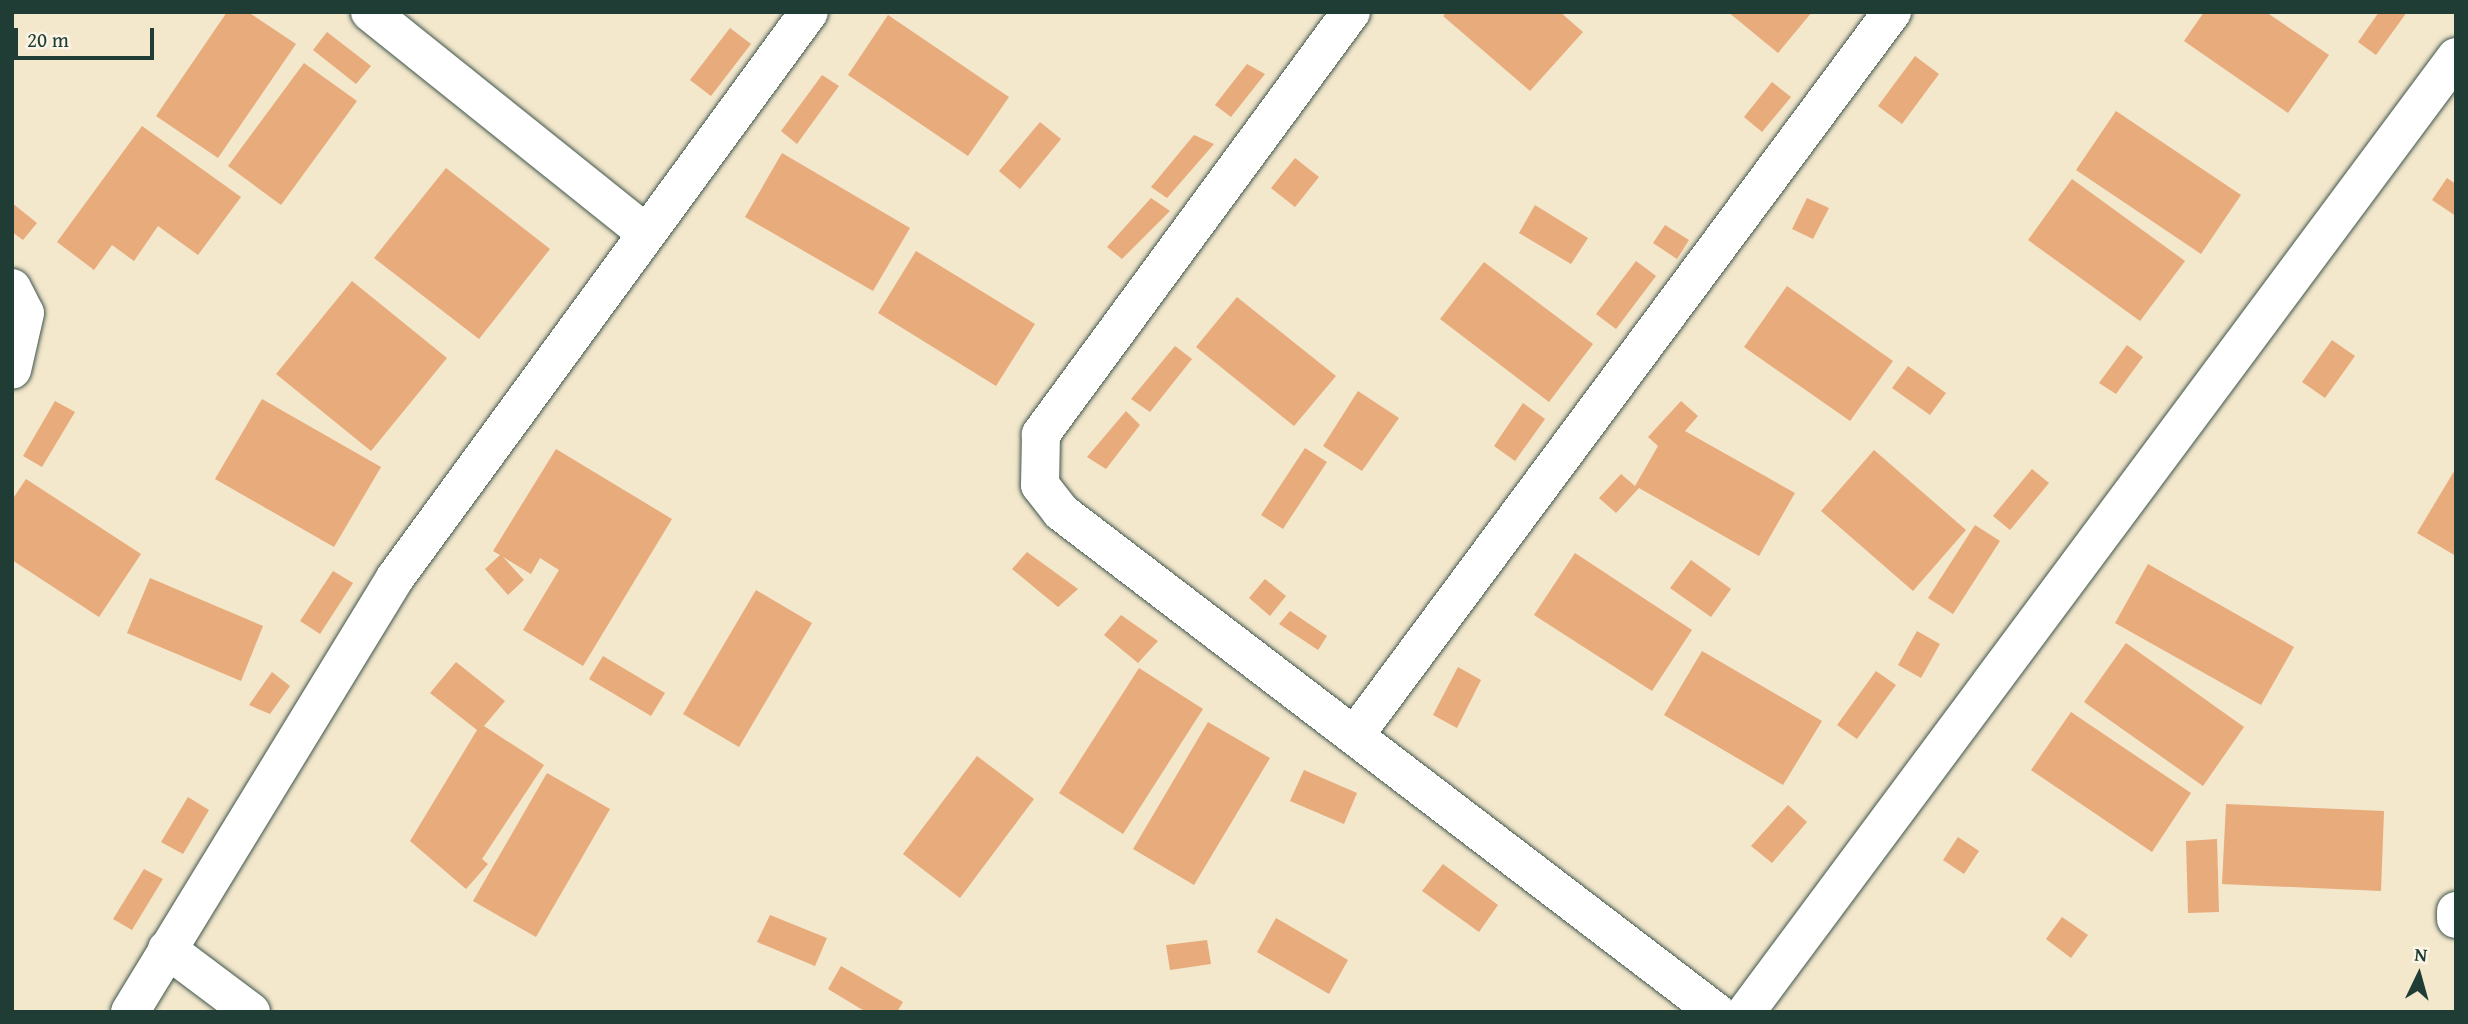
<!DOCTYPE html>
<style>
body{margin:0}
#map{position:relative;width:2468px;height:1024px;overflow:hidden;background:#f3e7cc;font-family:"Gentium Book Plus",serif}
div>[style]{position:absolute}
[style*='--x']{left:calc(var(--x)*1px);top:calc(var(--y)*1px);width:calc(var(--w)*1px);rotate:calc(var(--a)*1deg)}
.building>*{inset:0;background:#e8ab7c}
.roads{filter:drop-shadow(0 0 2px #3f564b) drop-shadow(0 0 2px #3f564b)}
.minor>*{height:38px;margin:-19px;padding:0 19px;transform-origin:19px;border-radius:19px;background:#fff}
span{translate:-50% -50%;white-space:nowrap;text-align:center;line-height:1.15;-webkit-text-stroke:5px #fcf5e5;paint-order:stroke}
.frame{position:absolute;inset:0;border:14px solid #1f3d34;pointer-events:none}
.north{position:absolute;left:2384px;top:940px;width:70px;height:70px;-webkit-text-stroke:5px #fcf5e5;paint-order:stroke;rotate:5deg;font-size:19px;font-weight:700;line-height:28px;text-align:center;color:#1f3d34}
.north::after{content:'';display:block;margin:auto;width:24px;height:32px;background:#1f3d34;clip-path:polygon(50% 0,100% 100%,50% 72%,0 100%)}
.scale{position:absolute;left:14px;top:28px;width:140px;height:32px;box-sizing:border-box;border:4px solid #1f3d34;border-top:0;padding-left:9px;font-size:21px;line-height:24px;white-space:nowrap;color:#1f3d34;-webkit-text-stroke:5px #fcf5e5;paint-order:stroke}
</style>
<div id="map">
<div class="building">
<i style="clip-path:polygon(227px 12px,248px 12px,296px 44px,218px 158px,156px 116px)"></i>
<i style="clip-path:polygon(1447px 12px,1560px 12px,1583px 32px,1530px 91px,1443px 16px)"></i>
<i style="clip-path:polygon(1728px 12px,1812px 12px,1778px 53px)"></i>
<i style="clip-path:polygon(2204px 12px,2266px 12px,2329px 55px,2288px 113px,2184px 41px)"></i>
<i style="clip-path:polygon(2379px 12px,2407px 12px,2376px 55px,2358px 42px)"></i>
<i style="clip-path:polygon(888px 15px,1009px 97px,968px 156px,848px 75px)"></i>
<i style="clip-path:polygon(730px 28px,751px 44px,711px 96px,690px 80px)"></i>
<i style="clip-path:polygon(327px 32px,371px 66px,356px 84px,313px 50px)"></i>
<i style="clip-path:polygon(1915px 56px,1939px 74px,1902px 124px,1878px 106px)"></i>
<i style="clip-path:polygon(304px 63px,357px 101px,281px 205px,228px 166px)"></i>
<i style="clip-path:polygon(1247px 64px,1265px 74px,1231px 117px,1215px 105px)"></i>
<i style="clip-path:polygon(822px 75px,839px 86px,797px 144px,781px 131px)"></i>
<i style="clip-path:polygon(1772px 82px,1791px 97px,1762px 132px,1744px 117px)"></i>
<i style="clip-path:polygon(2116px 111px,2241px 195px,2201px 254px,2076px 170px)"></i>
<i style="clip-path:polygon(1040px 122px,1061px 139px,1020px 189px,999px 171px)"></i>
<i style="clip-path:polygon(142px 126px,241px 197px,198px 255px,158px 226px,134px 261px,112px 245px,94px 270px,57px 242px)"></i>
<i style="clip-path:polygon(1194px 135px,1214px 144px,1167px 198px,1151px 187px)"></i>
<i style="clip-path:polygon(782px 153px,910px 228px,873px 291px,745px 217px)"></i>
<i style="clip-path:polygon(1295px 158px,1319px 177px,1295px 207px,1271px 188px)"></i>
<i style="clip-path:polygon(446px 168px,550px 249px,479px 339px,374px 258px)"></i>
<i style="clip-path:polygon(2447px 178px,2456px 184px,2456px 216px,2432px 200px)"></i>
<i style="clip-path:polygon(2072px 179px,2185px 261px,2140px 321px,2028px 240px)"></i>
<i style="clip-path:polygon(1151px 198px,1170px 211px,1122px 259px,1107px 247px)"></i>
<i style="clip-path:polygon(1807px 198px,1829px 208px,1813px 239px,1792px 229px)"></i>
<i style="clip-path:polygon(12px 203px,37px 223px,23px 240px,12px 232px)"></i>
<i style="clip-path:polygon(1535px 205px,1588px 238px,1571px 264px,1519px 233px)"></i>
<i style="clip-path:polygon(1665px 225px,1689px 240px,1677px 259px,1653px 243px)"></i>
<i style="clip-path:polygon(916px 251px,1035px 324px,996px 386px,878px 313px)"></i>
<i style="clip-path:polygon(1636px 261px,1656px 276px,1616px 329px,1596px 314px)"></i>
<i style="clip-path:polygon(1484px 262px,1593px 344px,1549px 402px,1440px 319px)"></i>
<i style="clip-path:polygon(352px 281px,447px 358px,371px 451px,276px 374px)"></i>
<i style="clip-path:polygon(1787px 286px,1893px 361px,1850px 421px,1744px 347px)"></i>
<i style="clip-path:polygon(1237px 297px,1336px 376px,1294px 426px,1196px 347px)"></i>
<i style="clip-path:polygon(2332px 340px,2355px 356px,2325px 398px,2302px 382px)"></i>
<i style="clip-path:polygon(2127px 345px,2143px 357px,2116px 394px,2099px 383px)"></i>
<i style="clip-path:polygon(1175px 346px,1192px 359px,1150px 412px,1131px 399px)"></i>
<i style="clip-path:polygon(1908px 366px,1946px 393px,1930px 415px,1892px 388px)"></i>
<i style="clip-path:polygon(1358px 391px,1399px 418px,1362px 471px,1323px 446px)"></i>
<i style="clip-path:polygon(262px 399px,381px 467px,334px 547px,215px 479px)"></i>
<i style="clip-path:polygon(55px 401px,75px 412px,42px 467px,23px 456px)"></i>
<i style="clip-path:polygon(1681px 401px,1698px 416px,1685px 431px,1795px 493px,1759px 556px,1639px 488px,1616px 513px,1599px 498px,1621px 474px,1635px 486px,1658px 446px,1648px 437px)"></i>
<i style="clip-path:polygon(1523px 403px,1545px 419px,1515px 461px,1494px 446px)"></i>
<i style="clip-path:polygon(1126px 411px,1140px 425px,1106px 469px,1087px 457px)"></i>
<i style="clip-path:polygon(1305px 448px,1327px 462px,1283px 529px,1261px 515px)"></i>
<i style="clip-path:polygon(556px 449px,672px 519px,583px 666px,523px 630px,559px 570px,540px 558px,531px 574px,503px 557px,524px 580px,508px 595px,485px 569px,500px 555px,493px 551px)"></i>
<i style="clip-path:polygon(1874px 450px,1966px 530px,1913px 591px,1821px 511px)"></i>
<i style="clip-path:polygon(2456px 468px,2456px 556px,2417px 533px)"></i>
<i style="clip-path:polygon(2032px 469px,2049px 483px,2010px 530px,1993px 516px)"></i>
<i style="clip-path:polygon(26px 479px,141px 554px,99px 617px,12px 560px,12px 500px)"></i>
<i style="clip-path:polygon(1975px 525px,2000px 541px,1953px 614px,1928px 598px)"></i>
<i style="clip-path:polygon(1027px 552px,1078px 589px,1058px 607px,1012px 569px)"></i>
<i style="clip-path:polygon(1575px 553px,1692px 630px,1652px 691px,1534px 615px)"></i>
<i style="clip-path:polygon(1691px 560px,1731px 589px,1711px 617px,1670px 588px)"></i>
<i style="clip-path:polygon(2148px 564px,2294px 647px,2261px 705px,2115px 623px)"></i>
<i style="clip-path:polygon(333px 571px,353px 583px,320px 634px,300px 621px)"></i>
<i style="clip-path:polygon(150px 578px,263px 626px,241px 681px,127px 633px)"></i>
<i style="clip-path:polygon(1265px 579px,1286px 596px,1270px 616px,1249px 598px)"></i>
<i style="clip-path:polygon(756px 590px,812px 623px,739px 747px,683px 714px)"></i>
<i style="clip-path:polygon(1290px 611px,1327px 636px,1318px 650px,1279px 624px)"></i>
<i style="clip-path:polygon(1121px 615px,1158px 641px,1138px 663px,1104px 635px)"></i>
<i style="clip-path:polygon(1917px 631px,1940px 644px,1921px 678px,1898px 665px)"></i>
<i style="clip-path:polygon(2126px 643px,2244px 727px,2203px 786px,2084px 702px)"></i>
<i style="clip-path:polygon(1702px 651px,1822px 721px,1783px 785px,1664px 715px)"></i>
<i style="clip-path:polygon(603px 656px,665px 693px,651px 716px,589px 679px)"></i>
<i style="clip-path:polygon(456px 662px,505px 701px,484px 726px,544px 765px,482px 859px,488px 864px,466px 889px,410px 841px,477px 730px,430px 693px)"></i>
<i style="clip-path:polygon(1458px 667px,1481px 680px,1457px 728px,1433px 715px)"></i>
<i style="clip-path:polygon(1139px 668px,1203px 709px,1123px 834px,1059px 793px)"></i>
<i style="clip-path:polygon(1876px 671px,1896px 685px,1857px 739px,1837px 725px)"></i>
<i style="clip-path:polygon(272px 672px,290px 686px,270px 714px,249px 705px)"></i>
<i style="clip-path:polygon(2071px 712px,2191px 793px,2152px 852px,2031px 770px)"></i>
<i style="clip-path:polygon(1208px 722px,1270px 758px,1194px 885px,1133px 849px)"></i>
<i style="clip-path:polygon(977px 756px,1034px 799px,960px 898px,903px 854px)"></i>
<i style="clip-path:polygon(1304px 770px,1357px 793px,1344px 824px,1290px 801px)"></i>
<i style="clip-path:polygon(547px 773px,610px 809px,536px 937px,473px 901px)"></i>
<i style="clip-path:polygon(188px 797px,209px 810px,183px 854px,161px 842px)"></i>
<i style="clip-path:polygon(2226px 804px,2384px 811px,2381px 891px,2222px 884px)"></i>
<i style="clip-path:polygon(1788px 805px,1807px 822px,1772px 863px,1751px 846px)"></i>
<i style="clip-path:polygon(1958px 837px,1979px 851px,1964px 874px,1943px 860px)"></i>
<i style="clip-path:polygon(2217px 839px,2219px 912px,2188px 913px,2186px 841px)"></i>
<i style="clip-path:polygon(1443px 864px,1498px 905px,1479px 932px,1422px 891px)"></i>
<i style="clip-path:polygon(144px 869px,163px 879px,132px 930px,113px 919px)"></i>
<i style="clip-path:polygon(770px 915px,827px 938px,815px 966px,757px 942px)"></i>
<i style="clip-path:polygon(2062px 917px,2088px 935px,2071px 958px,2046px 939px)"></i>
<i style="clip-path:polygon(1276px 918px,1348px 960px,1329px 994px,1257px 952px)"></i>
<i style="clip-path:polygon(1207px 940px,1211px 964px,1170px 970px,1166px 945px)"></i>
<i style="clip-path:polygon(841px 966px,903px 1002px,897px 1012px,866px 1012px,828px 989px)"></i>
</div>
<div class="roads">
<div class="minor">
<i style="--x:370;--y:12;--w:350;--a:38.7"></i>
<i style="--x:1351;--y:12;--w:524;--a:126.3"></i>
<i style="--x:1041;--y:434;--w:51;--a:91.1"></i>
<i style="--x:1040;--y:485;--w:34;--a:52"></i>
<i style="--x:1061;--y:512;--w:824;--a:37.36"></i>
<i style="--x:12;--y:288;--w:28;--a:63"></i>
<i style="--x:25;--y:313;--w:58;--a:102.8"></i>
<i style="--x:1355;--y:735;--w:901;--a:-53.4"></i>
<i style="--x:2456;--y:911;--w:8;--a:90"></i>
<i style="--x:167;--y:949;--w:105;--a:36.9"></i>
<i style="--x:130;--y:1012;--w:509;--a:-58.59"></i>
<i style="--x:395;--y:578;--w:701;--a:-53.82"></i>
<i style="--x:1746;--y:1012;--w:1190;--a:-53.37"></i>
</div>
</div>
<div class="frame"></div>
<div class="north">N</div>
<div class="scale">20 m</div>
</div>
